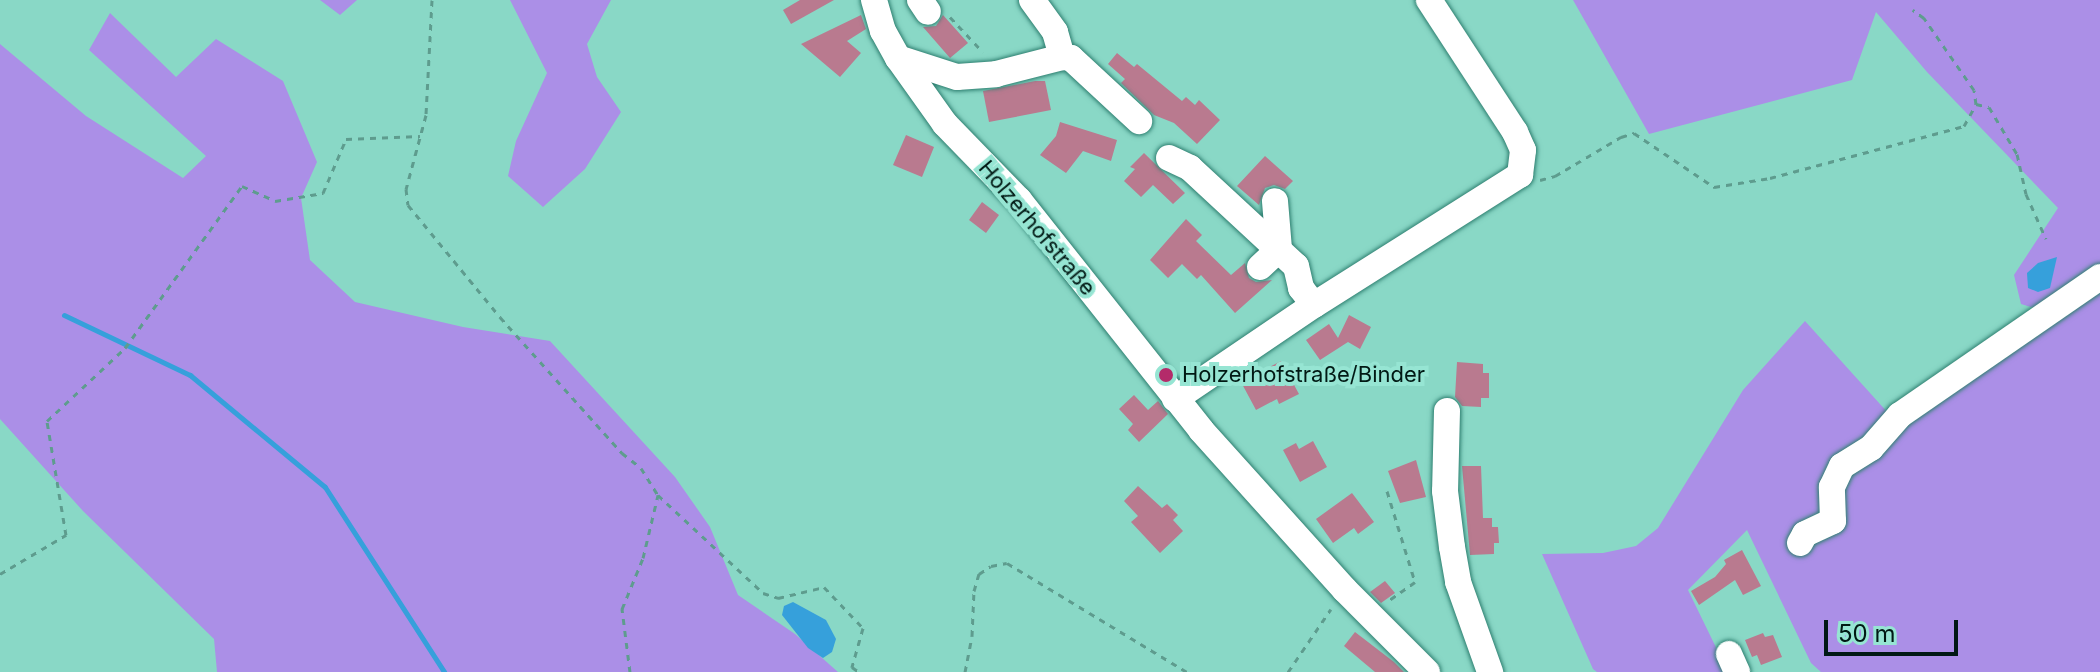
<!DOCTYPE html>
<meta charset="utf-8">
<style>
body{margin:0}
#map{position:relative;width:2100px;height:672px;overflow:hidden;background:#89d8c6;font-family:Inter,sans-serif}
div>[style]{position:absolute}
[style*='--x']{left:calc(var(--x)*1px);top:calc(var(--y)*1px);width:calc(var(--w)*1px);rotate:calc(var(--a)*1deg)}
.green>*{inset:0;background:#ab8fe7}
.water>*{inset:0;background:#36a0db}
.stream>*{height:5px;margin:-2.5px;padding:0 2.5px;transform-origin:2.5px;border-radius:2.5px;background:#36a0db}
.building>*{inset:0;background:#b97a8f}
.path>*{height:3px;margin-top:-1.5px;transform-origin:0;background:repeating-linear-gradient(90deg,#5e9c8e 0 6px,transparent 0 12px)}
.roads{filter:drop-shadow(0 0 2px #2e7f70) drop-shadow(0 0 2px #2e7f70)}
.minor>*{height:26px;margin:-13px;padding:0 13px;transform-origin:13px;border-radius:13px;background:#fff}
.dots>*{width:22px;height:22px;translate:-50% -50%;box-sizing:border-box;border:4px solid #96e5d3;border-radius:50%}
span{translate:-50% -50%;white-space:nowrap;text-align:center;line-height:1.15;-webkit-text-stroke:8px #96e5d3;paint-order:stroke}
.street-label{font-size:22px;color:#011914}
.poi-label{font-size:22px;color:#011914}
.left{translate:0 -50%;text-align:left}
.scale{position:absolute;left:1824px;top:620px;width:134px;height:36px;box-sizing:border-box;border:4px solid #011914;border-top:0;padding-left:10px;font-size:24px;line-height:28px;white-space:nowrap;color:#011914;-webkit-text-stroke:6px #96e5d3;paint-order:stroke}
</style>
<div id="map">
<div class="green">
<i style="clip-path:polygon(320px 0,357px 0,340px 15px)"></i>
<i style="clip-path:polygon(510px 0,611px 0,587px 44px,597px 77px,621px 112px,585px 169px,543px 207px,508px 176px,516px 141px,547px 73px)"></i>
<i style="clip-path:polygon(1573px 0,2100px 0,2100px 672px,1821px 672px,1811px 663px,1747px 530px,1688px 590px,1728px 672px,1597px 672px,1593px 669px,1542px 554px,1603px 553px,1636px 546px,1658px 528px,1743px 390px,1805px 321px,1889px 414px,2037px 309px,2021px 304px,2014px 275px,2058px 208px,1927px 72px,1876px 12px,1852px 80px,1649px 134px)"></i>
<i style="clip-path:polygon(110px 13px,176px 77px,216px 39px,283px 81px,317px 162px,301px 198px,310px 260px,355px 302px,463px 327px,550px 341px,675px 477px,710px 527px,738px 595px,795px 634px,838px 672px,217px 672px,214px 639px,83px 511px,0 419px,0 44px,86px 116px,183px 178px,206px 156px,89px 50px)"></i>
</div>
<div class="water">
<i style="clip-path:polygon(2057px 257px,2050px 288px,2038px 292px,2028px 288px,2027px 273px,2038px 263px)"></i>
<i style="clip-path:polygon(793px 602px,826px 620px,836px 639px,832px 652px,823px 658px,808px 648px,782px 615px,784px 606px)"></i>
</div>
<div class="stream">
<i style="--x:64;--y:315;--w:140;--a:25.5"></i>
<i style="--x:190;--y:375;--w:175;--a:39.7"></i>
<i style="--x:325;--y:487;--w:220;--a:57.2"></i>
</div>
<div class="building">
<i style="clip-path:polygon(800px 0,834px 0,791px 24px,783px 10px)"></i>
<i style="clip-path:polygon(861px 15px,866px 29px,847px 41px,861px 53px,840px 77px,801px 44px)"></i>
<i style="clip-path:polygon(943px 15px,968px 43px,950px 58px,923px 27px,936px 26px)"></i>
<i style="clip-path:polygon(1117px 53px,1134px 67px,1137px 64px,1182px 101px,1186px 97px,1195px 105px,1199px 100px,1220px 120px,1197px 144px,1174px 123px,1154px 115px,1121px 83px,1125px 79px,1108px 64px)"></i>
<i style="clip-path:polygon(1035px 81px,1045px 81px,1051px 110px,989px 122px,983px 91px)"></i>
<i style="clip-path:polygon(1060px 122px,1117px 140px,1111px 161px,1083px 151px,1066px 173px,1040px 155px,1056px 136px)"></i>
<i style="clip-path:polygon(906px 135px,934px 147px,922px 177px,893px 165px)"></i>
<i style="clip-path:polygon(1144px 153px,1185px 193px,1173px 204px,1153px 185px,1141px 197px,1124px 181px,1135px 169px,1130px 167px)"></i>
<i style="clip-path:polygon(1265px 156px,1293px 181px,1285px 189px,1274px 185px,1265px 188px,1259px 205px,1237px 186px)"></i>
<i style="clip-path:polygon(982px 202px,999px 215px,986px 233px,969px 220px)"></i>
<i style="clip-path:polygon(1186px 219px,1202px 235px,1196px 241px,1231px 275px,1245px 263px,1249px 278px,1256px 282px,1272px 280px,1235px 313px,1201px 275px,1197px 279px,1182px 264px,1168px 278px,1150px 260px)"></i>
<i style="clip-path:polygon(1349px 315px,1371px 327px,1360px 349px,1348px 342px,1320px 360px,1306px 340px,1329px 324px,1338px 338px)"></i>
<i style="clip-path:polygon(1281px 361px,1299px 394px,1279px 404px,1277px 399px,1256px 410px,1241px 382px)"></i>
<i style="clip-path:polygon(1457px 362px,1483px 364px,1483px 373px,1489px 373px,1489px 398px,1481px 398px,1481px 407px,1462px 406px,1455px 397px)"></i>
<i style="clip-path:polygon(1134px 395px,1148px 410px,1158px 401px,1168px 414px,1139px 442px,1128px 430px,1133px 424px,1119px 409px)"></i>
<i style="clip-path:polygon(1313px 441px,1327px 467px,1300px 482px,1283px 450px,1296px 443px,1299px 449px)"></i>
<i style="clip-path:polygon(1416px 460px,1426px 497px,1400px 503px,1388px 471px)"></i>
<i style="clip-path:polygon(1462px 466px,1481px 466px,1483px 518px,1492px 518px,1492px 527px,1498px 527px,1499px 543px,1494px 543px,1494px 554px,1470px 555px)"></i>
<i style="clip-path:polygon(1138px 486px,1162px 508px,1167px 504px,1178px 515px,1173px 520px,1183px 531px,1160px 553px,1131px 522px,1138px 516px,1124px 501px)"></i>
<i style="clip-path:polygon(1352px 493px,1374px 522px,1358px 534px,1354px 528px,1333px 543px,1316px 519px)"></i>
<i style="clip-path:polygon(1742px 550px,1761px 586px,1743px 595px,1735px 580px,1699px 605px,1691px 591px,1715px 577px,1726px 564px,1724px 560px)"></i>
<i style="clip-path:polygon(1385px 581px,1395px 593px,1381px 603px,1370px 592px)"></i>
<i style="clip-path:polygon(1355px 632px,1394px 662px,1404px 672px,1375px 672px,1344px 646px)"></i>
<i style="clip-path:polygon(1763px 633px,1765px 637px,1773px 635px,1782px 657px,1761px 665px,1757px 655px,1752px 657px,1745px 640px)"></i>
</div>
<div class="path">
<i style="--x:432;--y:0;--w:115;--a:93"></i>
<i style="--x:426;--y:115;--w:77;--a:105.1"></i>
<i style="--x:406;--y:189;--w:16;--a:83"></i>
<i style="--x:408;--y:205;--w:145;--a:50.6"></i>
<i style="--x:500;--y:317;--w:183;--a:48.1"></i>
<i style="--x:622;--y:453;--w:24;--a:38"></i>
<i style="--x:641;--y:468;--w:32;--a:58"></i>
<i style="--x:658;--y:495;--w:144;--a:43"></i>
<i style="--x:763;--y:593;--w:16;--a:18"></i>
<i style="--x:778;--y:598;--w:47;--a:-13.4"></i>
<i style="--x:824;--y:587;--w:57;--a:46.4"></i>
<i style="--x:863;--y:628;--w:41;--a:105.8"></i>
<i style="--x:852;--y:667;--w:9;--a:36"></i>
<i style="--x:950;--y:17;--w:48;--a:46.7"></i>
<i style="--x:1976;--y:104;--w:13;--a:13"></i>
<i style="--x:1989;--y:107;--w:55;--a:59.2"></i>
<i style="--x:2017;--y:154;--w:41;--a:77.3"></i>
<i style="--x:2026;--y:194;--w:49;--a:66"></i>
<i style="--x:1540;--y:180;--w:16;--a:-15"></i>
<i style="--x:1555;--y:176;--w:77;--a:-30.6"></i>
<i style="--x:1621;--y:137;--w:14;--a:-17"></i>
<i style="--x:1634;--y:133;--w:97;--a:34"></i>
<i style="--x:1714;--y:187;--w:57;--a:-9.1"></i>
<i style="--x:1770;--y:178;--w:201;--a:-15"></i>
<i style="--x:1964;--y:126;--w:25;--a:-61"></i>
<i style="--x:1976;--y:104;--w:14;--a:-98"></i>
<i style="--x:1974;--y:90;--w:88;--a:-124.8"></i>
<i style="--x:1924;--y:18;--w:14;--a:-144"></i>
<i style="--x:1387;--y:491;--w:95;--a:72.9"></i>
<i style="--x:1415;--y:582;--w:33;--a:145"></i>
<i style="--x:0;--y:574;--w:77;--a:-30.6"></i>
<i style="--x:66;--y:535;--w:116;--a:-99.5"></i>
<i style="--x:47;--y:421;--w:107;--a:-43.1"></i>
<i style="--x:125;--y:348;--w:200;--a:-54.2"></i>
<i style="--x:242;--y:186;--w:36;--a:24"></i>
<i style="--x:275;--y:201;--w:49;--a:-9.5"></i>
<i style="--x:323;--y:193;--w:59;--a:-66.9"></i>
<i style="--x:346;--y:139;--w:74;--a:-2.3"></i>
<i style="--x:630;--y:672;--w:64;--a:-97.2"></i>
<i style="--x:622;--y:609;--w:55;--a:-67.6"></i>
<i style="--x:643;--y:558;--w:65;--a:-76.6"></i>
<i style="--x:965;--y:672;--w:37;--a:-79"></i>
<i style="--x:972;--y:636;--w:45;--a:-87.5"></i>
<i style="--x:974;--y:591;--w:18;--a:-74"></i>
<i style="--x:979;--y:574;--w:14;--a:-34"></i>
<i style="--x:991;--y:566;--w:16;--a:-11"></i>
<i style="--x:1007;--y:563;--w:210;--a:31.2"></i>
<i style="--x:1288;--y:672;--w:76;--a:-55.7"></i>
</div>
<div class="roads">
<div class="minor">
<i style="--x:874;--y:0;--w:32;--a:74"></i>
<i style="--x:883;--y:31;--w:31;--a:61"></i>
<i style="--x:898;--y:58;--w:81;--a:54.5"></i>
<i style="--x:945;--y:124;--w:106;--a:45.8"></i>
<i style="--x:1019;--y:200;--w:293;--a:51.6"></i>
<i style="--x:1201;--y:430;--w:215;--a:48"></i>
<i style="--x:1345;--y:590;--w:116;--a:45"></i>
<i style="--x:920;--y:0;--w:14;--a:56"></i>
<i style="--x:1032;--y:0;--w:39;--a:54"></i>
<i style="--x:1055;--y:32;--w:26;--a:74"></i>
<i style="--x:898;--y:58;--w:62;--a:17.9"></i>
<i style="--x:957;--y:77;--w:39;--a:-4"></i>
<i style="--x:996;--y:74;--w:68;--a:-14.4"></i>
<i style="--x:1062;--y:57;--w:9;--a:6"></i>
<i style="--x:1071;--y:58;--w:93;--a:42.8"></i>
<i style="--x:1169;--y:158;--w:23;--a:25"></i>
<i style="--x:1190;--y:168;--w:144;--a:42.8"></i>
<i style="--x:1296;--y:266;--w:23;--a:77"></i>
<i style="--x:1301;--y:288;--w:21;--a:53"></i>
<i style="--x:1260;--y:267;--w:26;--a:-43"></i>
<i style="--x:1279;--y:249;--w:48;--a:-94.8"></i>
<i style="--x:1175;--y:399;--w:168;--a:-34.1"></i>
<i style="--x:1314;--y:305;--w:244;--a:-32.3"></i>
<i style="--x:1520;--y:175;--w:25;--a:-83"></i>
<i style="--x:1523;--y:150;--w:20;--a:-114"></i>
<i style="--x:1515;--y:132;--w:158;--a:-123.1"></i>
<i style="--x:1447;--y:411;--w:80;--a:91.4"></i>
<i style="--x:1445;--y:491;--w:56;--a:82.9"></i>
<i style="--x:1452;--y:547;--w:36;--a:80"></i>
<i style="--x:1458;--y:582;--w:96;--a:70.4"></i>
<i style="--x:1800;--y:543;--w:10;--a:-61"></i>
<i style="--x:1805;--y:534;--w:31;--a:-25"></i>
<i style="--x:1833;--y:521;--w:34;--a:-92"></i>
<i style="--x:1832;--y:487;--w:23;--a:-65"></i>
<i style="--x:1842;--y:466;--w:34;--a:-32"></i>
<i style="--x:1871;--y:448;--w:44;--a:-48.7"></i>
<i style="--x:1900;--y:415;--w:243;--a:-34.6"></i>
<i style="--x:1729;--y:654;--w:20;--a:66"></i>
</div>
</div>
<div class="dots">
<i style="left:1166px;top:375px;background:#b42b6a"></i>
</div>
<div class="street-label">
<span style="left:1037px;top:228px;rotate:50deg">Holzerhofstraße</span>
</div>
<div class="poi-label">
<span class="left" style="left:1182px;top:375px">Holzerhofstraße/Binder</span>
</div>
<div class="scale">50 m</div>
</div>
